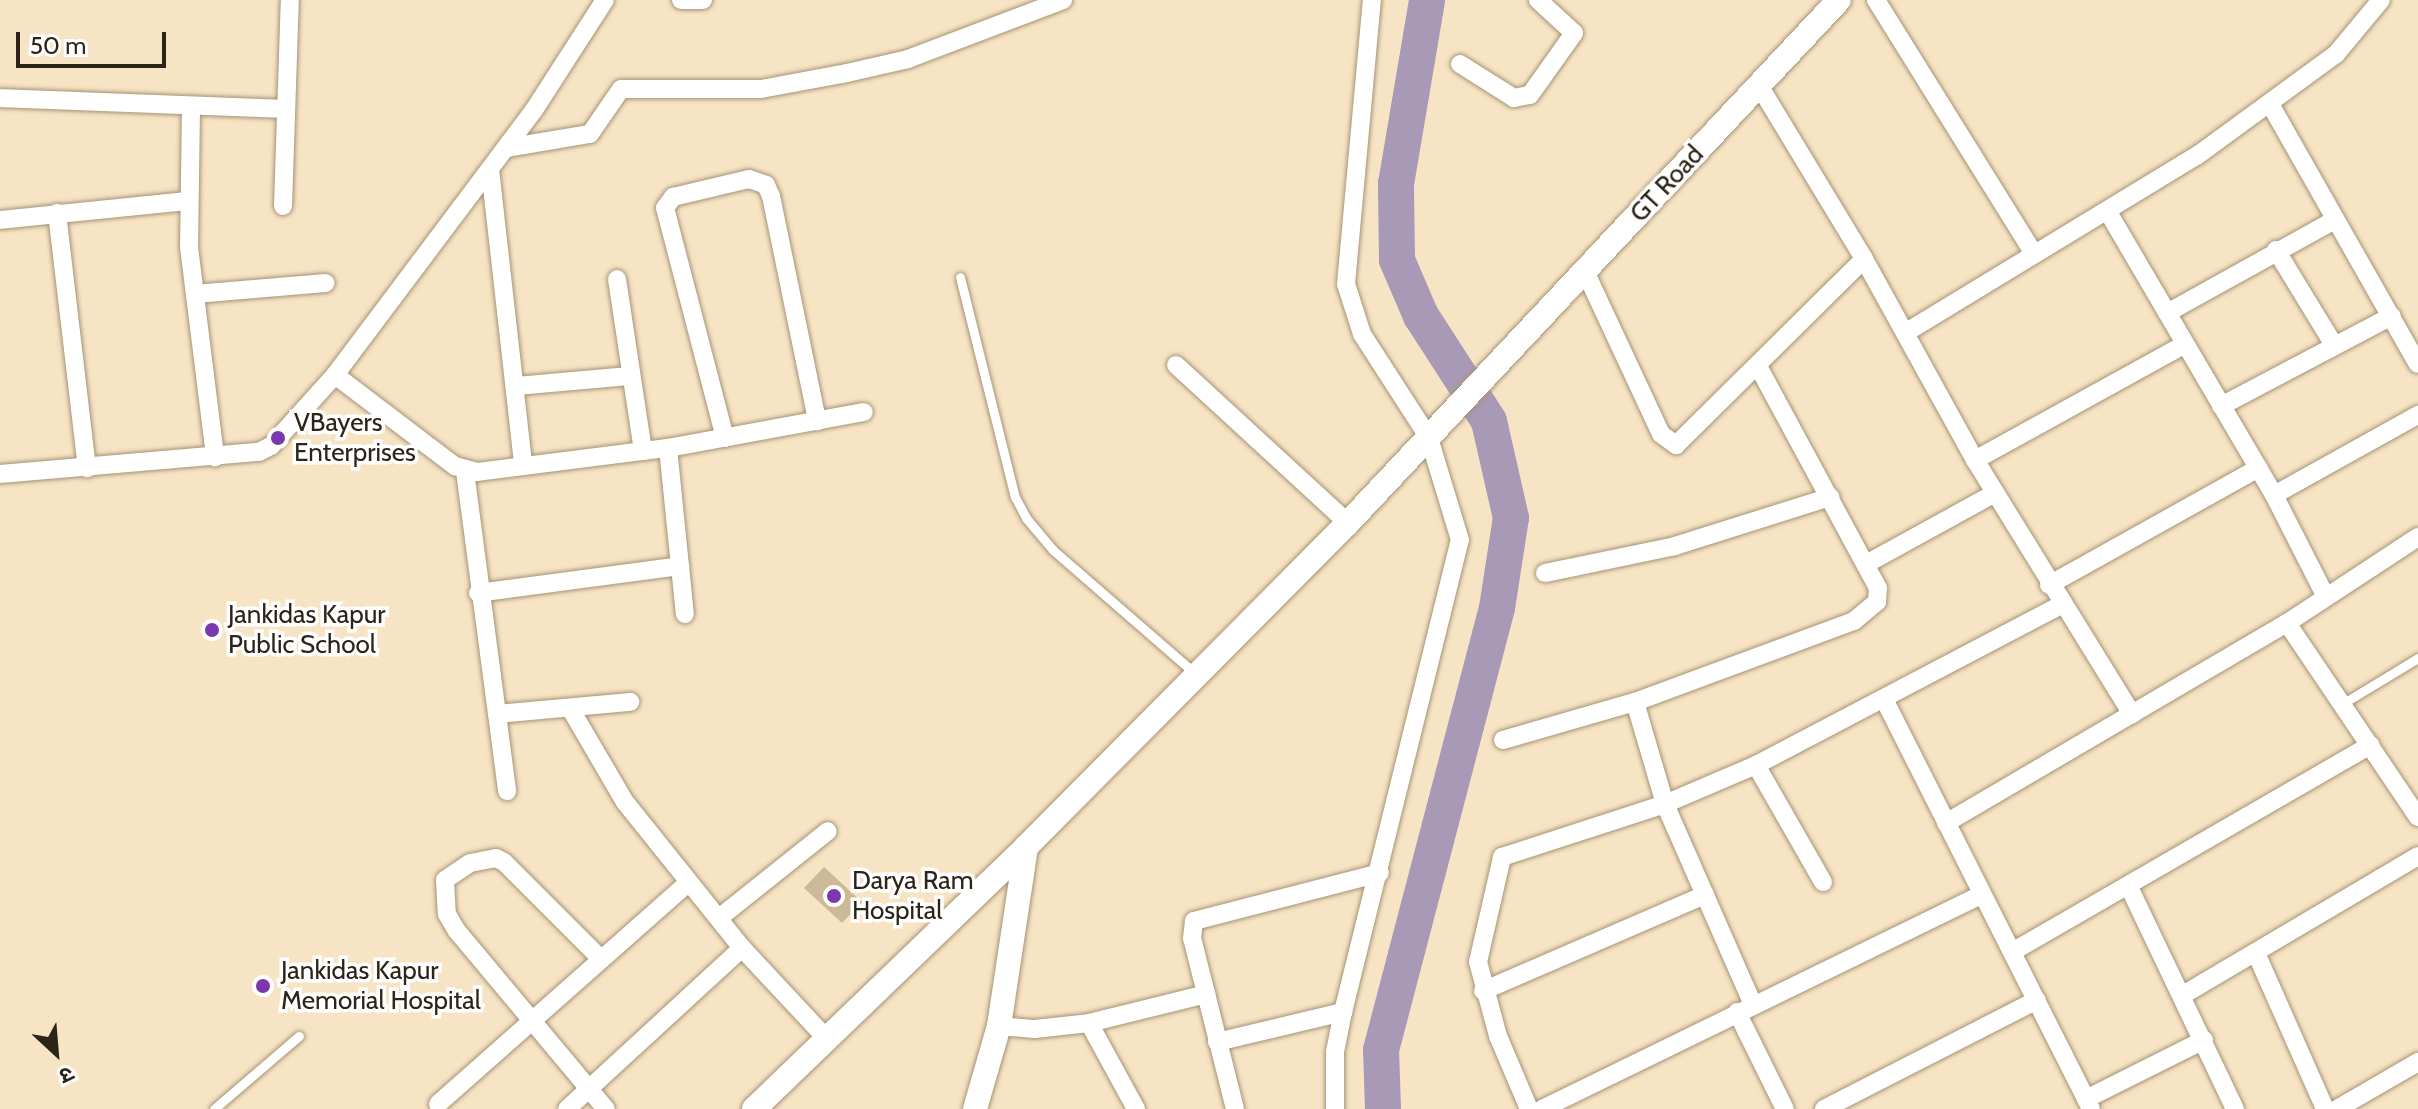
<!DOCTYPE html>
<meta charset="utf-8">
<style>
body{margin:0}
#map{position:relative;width:2418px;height:1109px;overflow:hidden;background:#f7e4c4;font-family:Cabin,"Noto Sans Devanagari",sans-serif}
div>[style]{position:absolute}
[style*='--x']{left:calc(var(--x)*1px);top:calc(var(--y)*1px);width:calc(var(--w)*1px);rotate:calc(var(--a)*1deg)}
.river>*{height:36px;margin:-18px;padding:0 18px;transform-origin:18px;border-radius:18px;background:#a899b7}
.building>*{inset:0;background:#cbb99a}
.roads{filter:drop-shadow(0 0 2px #a59375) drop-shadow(0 0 2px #a59375)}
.lane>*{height:9px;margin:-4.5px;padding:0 4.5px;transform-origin:4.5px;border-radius:4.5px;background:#fff}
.street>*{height:18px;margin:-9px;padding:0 9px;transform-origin:9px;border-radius:9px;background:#fff}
.secondary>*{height:24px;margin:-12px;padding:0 12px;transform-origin:12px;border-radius:12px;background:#fff}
.dots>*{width:22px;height:22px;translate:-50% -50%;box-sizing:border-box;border:4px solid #fff;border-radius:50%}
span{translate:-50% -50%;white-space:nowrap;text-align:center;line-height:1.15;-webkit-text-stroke:7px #fff;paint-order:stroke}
.street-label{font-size:26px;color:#2c2419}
.poi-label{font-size:26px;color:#2c2419}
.left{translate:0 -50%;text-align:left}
.north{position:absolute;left:16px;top:1013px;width:80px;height:80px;-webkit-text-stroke:6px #fff;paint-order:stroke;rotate:154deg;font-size:22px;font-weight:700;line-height:32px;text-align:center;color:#2c2419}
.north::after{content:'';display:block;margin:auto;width:28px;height:36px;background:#2c2419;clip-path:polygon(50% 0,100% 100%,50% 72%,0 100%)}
.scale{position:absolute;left:16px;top:32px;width:150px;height:36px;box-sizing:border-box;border:4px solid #2c2419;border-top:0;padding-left:10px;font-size:24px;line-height:28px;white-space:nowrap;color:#2c2419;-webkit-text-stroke:6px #fff;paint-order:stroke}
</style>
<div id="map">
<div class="river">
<i style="--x:1383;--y:1109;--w:59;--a:-91.9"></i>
<i style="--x:1381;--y:1050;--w:457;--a:-75.3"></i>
<i style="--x:1497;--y:608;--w:91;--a:-81.2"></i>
<i style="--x:1511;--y:518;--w:99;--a:-102.8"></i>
<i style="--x:1489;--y:421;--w:125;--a:-122.9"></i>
<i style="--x:1421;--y:316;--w:61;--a:-113.2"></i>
<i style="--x:1397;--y:260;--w:76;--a:-90.8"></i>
<i style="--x:1396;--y:184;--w:187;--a:-80.4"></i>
</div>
<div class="building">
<i style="clip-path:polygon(824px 867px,862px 902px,842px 923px,804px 888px)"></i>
</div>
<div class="roads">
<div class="lane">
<i style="--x:960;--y:277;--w:227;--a:76"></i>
<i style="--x:1015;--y:497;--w:24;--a:62"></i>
<i style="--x:1026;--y:518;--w:42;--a:49.8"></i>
<i style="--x:1053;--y:550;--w:191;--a:41"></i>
<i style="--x:2342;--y:704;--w:89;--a:-31.2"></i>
<i style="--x:214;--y:1109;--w:112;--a:-40.7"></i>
</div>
<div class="street">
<i style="--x:681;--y:0;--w:22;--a:0"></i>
<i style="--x:1876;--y:0;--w:296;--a:58.1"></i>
<i style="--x:1460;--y:64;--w:64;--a:32.2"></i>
<i style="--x:1514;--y:98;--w:16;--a:-11"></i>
<i style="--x:1530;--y:95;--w:76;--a:-54.6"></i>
<i style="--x:1574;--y:33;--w:49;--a:-137.5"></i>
<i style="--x:1760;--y:87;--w:201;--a:58.8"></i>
<i style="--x:1864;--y:259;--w:230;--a:61.1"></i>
<i style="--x:1975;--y:460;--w:299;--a:58.3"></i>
<i style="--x:0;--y:98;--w:284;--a:2.2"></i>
<i style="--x:2270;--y:104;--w:299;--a:60.4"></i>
<i style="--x:191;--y:107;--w:140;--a:90.8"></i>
<i style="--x:189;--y:247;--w:212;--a:82.9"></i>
<i style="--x:506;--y:148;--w:85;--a:-9.5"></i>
<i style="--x:590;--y:134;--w:55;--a:-55.4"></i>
<i style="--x:621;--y:89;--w:140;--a:0"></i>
<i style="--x:761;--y:89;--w:87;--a:-10.5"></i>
<i style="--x:847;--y:73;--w:63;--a:-12.9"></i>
<i style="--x:908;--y:59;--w:166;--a:-20.8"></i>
<i style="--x:490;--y:169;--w:297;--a:83.6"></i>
<i style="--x:283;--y:206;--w:206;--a:-88.1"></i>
<i style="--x:2108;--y:212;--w:328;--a:59.6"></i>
<i style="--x:2274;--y:495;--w:114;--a:63"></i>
<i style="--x:57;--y:213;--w:257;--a:83.3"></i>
<i style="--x:0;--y:220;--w:189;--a:-5.8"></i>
<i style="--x:2276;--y:250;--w:111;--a:58.6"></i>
<i style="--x:1585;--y:271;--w:180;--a:65"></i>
<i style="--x:1661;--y:434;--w:19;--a:36"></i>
<i style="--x:1676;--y:445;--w:264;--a:-44.7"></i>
<i style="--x:617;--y:279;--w:174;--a:81.4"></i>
<i style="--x:195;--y:294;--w:131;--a:-4.8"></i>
<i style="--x:2167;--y:313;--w:192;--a:-29"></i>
<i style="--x:1905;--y:333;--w:343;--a:-31.3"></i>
<i style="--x:2198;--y:155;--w:171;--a:-36.2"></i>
<i style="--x:2336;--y:54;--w:70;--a:-50.2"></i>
<i style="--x:1176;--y:365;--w:234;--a:42.6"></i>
<i style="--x:335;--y:375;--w:151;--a:37.2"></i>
<i style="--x:455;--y:466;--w:23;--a:15"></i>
<i style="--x:477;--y:472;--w:193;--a:-7.2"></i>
<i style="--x:668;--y:448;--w:199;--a:-10.4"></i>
<i style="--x:517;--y:386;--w:112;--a:-5.1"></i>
<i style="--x:2221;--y:406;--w:193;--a:-27.8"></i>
<i style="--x:725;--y:438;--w:238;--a:-104.6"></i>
<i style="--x:665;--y:208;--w:14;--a:-54"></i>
<i style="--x:673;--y:197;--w:78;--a:-13.3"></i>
<i style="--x:749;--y:179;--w:18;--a:19"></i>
<i style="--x:766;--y:185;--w:12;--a:66"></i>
<i style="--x:771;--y:196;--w:230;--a:78.4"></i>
<i style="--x:668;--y:448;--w:167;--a:84.2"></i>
<i style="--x:1975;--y:460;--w:240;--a:-28.9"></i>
<i style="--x:465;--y:471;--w:323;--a:82.5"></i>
<i style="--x:0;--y:474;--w:260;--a:-4.9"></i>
<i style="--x:259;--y:452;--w:13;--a:-27"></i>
<i style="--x:271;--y:446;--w:96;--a:-48"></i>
<i style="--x:335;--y:375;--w:331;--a:-53.1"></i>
<i style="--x:534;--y:110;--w:131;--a:-57.2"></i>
<i style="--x:2274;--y:495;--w:165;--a:-29.1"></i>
<i style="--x:1866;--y:564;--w:147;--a:-28.8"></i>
<i style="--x:1545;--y:573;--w:133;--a:-11.7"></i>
<i style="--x:1675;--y:546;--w:163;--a:-17.5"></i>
<i style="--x:2049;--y:585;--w:240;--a:-29.2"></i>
<i style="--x:478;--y:593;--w:204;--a:-7.6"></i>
<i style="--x:2287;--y:623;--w:234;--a:56"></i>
<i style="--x:1884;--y:699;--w:459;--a:63.2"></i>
<i style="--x:1635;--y:702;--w:106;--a:73.6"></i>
<i style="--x:1665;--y:804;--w:219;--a:66.3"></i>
<i style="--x:570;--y:708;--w:109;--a:59.7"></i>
<i style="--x:625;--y:802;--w:187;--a:51.3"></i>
<i style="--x:742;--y:948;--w:123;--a:47"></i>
<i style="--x:497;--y:714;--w:134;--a:-5.2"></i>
<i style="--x:1503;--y:740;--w:137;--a:-16.1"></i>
<i style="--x:1635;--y:702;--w:233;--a:-20.3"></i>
<i style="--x:1854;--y:621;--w:30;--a:-40"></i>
<i style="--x:1877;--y:602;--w:14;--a:-86"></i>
<i style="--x:1878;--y:588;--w:252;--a:-118.4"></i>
<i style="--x:1756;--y:765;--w:135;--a:60.2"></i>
<i style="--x:1946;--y:823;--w:395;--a:-30.4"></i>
<i style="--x:2287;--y:623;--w:157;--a:-33.3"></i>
<i style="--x:2130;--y:889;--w:244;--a:64.5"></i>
<i style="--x:719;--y:918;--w:139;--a:-38.6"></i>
<i style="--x:2012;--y:952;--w:414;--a:-30"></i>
<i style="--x:2256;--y:953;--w:171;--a:66.1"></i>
<i style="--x:599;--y:957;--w:134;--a:-135"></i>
<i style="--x:504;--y:862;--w:9;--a:-153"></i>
<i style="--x:496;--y:858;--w:26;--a:169"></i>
<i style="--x:470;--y:863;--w:30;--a:146"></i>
<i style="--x:445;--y:880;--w:34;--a:87"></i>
<i style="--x:447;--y:914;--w:20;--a:60"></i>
<i style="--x:457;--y:931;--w:232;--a:50.1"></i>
<i style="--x:1483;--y:991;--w:242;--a:-23.4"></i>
<i style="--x:2183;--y:995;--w:273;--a:-30.6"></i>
<i style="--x:1737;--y:1012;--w:108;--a:63.7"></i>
<i style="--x:1089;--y:1023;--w:98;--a:61.3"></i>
<i style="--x:999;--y:1026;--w:36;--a:5"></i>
<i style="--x:1035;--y:1029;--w:54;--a:-6.3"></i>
<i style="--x:1089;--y:1023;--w:121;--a:-13.9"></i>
<i style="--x:1217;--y:1042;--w:130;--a:-13.4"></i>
<i style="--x:2086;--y:1099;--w:132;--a:-26.6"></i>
<i style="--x:438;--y:1104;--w:334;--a:-41.5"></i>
<i style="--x:567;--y:1109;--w:238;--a:-42.6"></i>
<i style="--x:1235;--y:1109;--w:176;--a:-104.1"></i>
<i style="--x:1192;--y:938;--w:17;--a:-83"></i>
<i style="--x:1194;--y:921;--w:192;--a:-14.5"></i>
<i style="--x:1335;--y:1109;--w:57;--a:-90"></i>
<i style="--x:1335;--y:1052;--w:41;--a:-78.7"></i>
<i style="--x:1343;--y:1012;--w:486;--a:-76.1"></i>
<i style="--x:1460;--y:540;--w:107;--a:-106.9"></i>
<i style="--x:1429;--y:438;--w:124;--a:-122.8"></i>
<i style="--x:1362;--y:334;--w:52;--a:-107.7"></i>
<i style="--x:1346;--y:284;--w:285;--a:-84.8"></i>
<i style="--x:1529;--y:1109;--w:79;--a:-113"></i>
<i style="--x:1498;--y:1036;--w:77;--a:-105.1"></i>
<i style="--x:1478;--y:962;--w:108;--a:-77.1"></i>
<i style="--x:1502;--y:857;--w:171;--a:-18"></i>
<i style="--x:1665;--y:804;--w:99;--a:-23.2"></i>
<i style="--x:1756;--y:765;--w:344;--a:-27.7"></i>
<i style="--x:1542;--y:1109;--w:488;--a:-26"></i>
<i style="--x:1824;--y:1109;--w:239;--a:-27.1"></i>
<i style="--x:2337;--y:1109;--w:94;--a:-30.1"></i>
</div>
<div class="secondary">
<i style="--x:754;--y:1109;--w:378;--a:-43.9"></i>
<i style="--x:1026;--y:847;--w:457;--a:-45.2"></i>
<i style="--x:1348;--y:523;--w:717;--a:-46.81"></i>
<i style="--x:975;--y:1109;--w:86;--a:-73.9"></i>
<i style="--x:999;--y:1026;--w:181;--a:-81.4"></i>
</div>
</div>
<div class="dots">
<i style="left:278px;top:438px;background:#7a38ac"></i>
<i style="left:212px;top:630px;background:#7a38ac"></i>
<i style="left:834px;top:896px;background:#7a38ac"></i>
<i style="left:263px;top:986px;background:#7a38ac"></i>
</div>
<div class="street-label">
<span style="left:1667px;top:184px;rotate:-47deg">GT Road</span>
</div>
<div class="poi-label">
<span class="left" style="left:294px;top:438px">VBayers<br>Enterprises</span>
<span class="left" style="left:228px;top:630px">Jankidas Kapur<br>Public School</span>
<span class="left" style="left:852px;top:896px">Darya Ram<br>Hospital</span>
<span class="left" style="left:281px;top:986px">Jankidas Kapur<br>Memorial Hospital</span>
</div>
<div class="north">उ</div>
<div class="scale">50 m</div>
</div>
